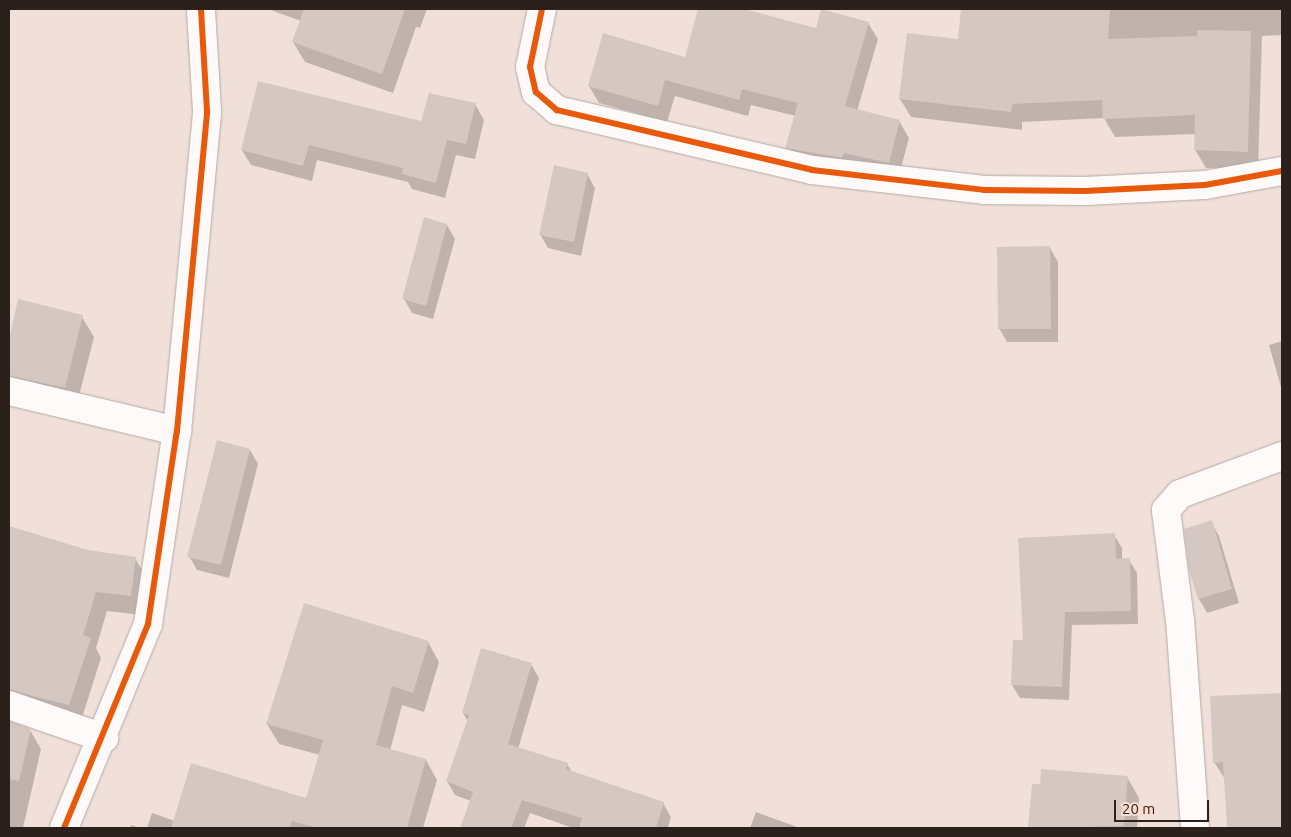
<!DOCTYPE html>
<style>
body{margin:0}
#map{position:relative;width:1291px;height:837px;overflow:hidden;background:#f1e0da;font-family:Ubuntu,sans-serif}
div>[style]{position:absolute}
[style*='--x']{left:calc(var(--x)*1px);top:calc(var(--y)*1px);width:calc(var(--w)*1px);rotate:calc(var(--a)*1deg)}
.shadow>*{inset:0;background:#0003}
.building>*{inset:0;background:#d5c8c3}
.roads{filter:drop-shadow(0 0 1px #b6aaa5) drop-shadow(0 0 1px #b6aaa5)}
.street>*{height:28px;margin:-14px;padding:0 14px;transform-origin:14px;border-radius:14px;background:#fdfaf9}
.cycleway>*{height:6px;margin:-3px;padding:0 3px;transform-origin:3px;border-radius:3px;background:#e8590c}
span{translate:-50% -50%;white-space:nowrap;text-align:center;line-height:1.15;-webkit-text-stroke:4px #fadcd1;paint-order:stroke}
.frame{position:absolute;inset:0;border:10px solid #2b201c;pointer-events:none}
.scale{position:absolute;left:1114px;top:800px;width:95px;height:22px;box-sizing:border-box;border:2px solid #2b201c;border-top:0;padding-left:6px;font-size:15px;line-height:18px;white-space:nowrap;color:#2b201c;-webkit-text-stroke:4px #fadcd1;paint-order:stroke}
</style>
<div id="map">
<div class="shadow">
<i style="clip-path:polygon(268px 9px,427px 9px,420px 28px,416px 27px,393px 93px,305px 62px,293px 42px,301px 21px)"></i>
<i style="clip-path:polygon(699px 9px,739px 9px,817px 29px,868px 23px,878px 39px,857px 111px,899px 121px,909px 138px,898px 179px,796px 164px,787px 148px,796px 116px,751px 105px,748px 116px,675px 96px,667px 122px,599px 103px,589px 86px,686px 58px)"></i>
<i style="clip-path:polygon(962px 9px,1282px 9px,1282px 35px,1262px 36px,1258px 170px,1206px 168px,1195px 150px,1196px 134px,1115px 137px,1104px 118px,1022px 122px,1022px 130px,911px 117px,900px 99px,960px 41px)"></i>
<i style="clip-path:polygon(475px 104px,484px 120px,475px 159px,456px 155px,445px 198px,412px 189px,408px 182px,317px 160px,312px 181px,251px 165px,242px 150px,421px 123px)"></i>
<i style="clip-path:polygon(587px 174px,595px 188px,581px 256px,548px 248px,540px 234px)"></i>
<i style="clip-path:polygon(447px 225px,455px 239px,433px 319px,412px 313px,404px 299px)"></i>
<i style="clip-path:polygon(1050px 248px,1058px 262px,1058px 342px,1007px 342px,999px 328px)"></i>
<i style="clip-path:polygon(19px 301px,82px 317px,94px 337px,76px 408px,9px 392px,9px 345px)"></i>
<i style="clip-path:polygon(1282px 341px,1282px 391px,1269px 345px)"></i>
<i style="clip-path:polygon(250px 450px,258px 464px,229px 578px,197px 570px,189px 556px)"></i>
<i style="clip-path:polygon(1211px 522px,1219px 536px,1239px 603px,1207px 613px,1199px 599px,1190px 569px)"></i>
<i style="clip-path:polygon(9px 528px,88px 552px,135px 558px,146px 577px,141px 615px,107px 611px,96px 648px,101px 658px,80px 724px,9px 713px)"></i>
<i style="clip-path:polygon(1114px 535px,1122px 548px,1122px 560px,1129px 560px,1137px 573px,1138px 624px,1072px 625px,1069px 700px,1020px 698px,1012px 685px,1024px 642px)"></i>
<i style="clip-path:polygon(428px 642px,439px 662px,424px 712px,402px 705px,390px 751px,426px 760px,437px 780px,423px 828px,147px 828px,152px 813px,175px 821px,307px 800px,320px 755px,279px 744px,267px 724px)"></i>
<i style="clip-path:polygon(531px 664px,539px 678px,518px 749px,567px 764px,572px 772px,663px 803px,671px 817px,668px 828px,573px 828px,530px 813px,524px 828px,461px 828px,471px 801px,455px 795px,447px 781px,468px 722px,463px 713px)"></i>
<i style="clip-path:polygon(1282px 694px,1282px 828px,1228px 828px,1225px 779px,1214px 762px,1211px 697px)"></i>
<i style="clip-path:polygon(9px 721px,30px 730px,41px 749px,23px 828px,9px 828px)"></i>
<i style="clip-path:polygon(1127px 777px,1139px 798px,1137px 828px,1029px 828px,1033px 785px)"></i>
<i style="clip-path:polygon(756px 812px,800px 828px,750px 828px)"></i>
<i style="clip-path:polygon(131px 825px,140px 828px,130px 828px)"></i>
</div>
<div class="building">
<i style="clip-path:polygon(304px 9px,405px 9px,382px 74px,292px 42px)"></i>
<i style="clip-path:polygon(698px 9px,744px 9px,816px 28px,821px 9px,869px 22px,845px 106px,900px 120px,889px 163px,844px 153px,842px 158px,785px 148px,798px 103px,742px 89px,739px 100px,665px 80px,658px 106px,588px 86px,603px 33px,685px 57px)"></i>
<i style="clip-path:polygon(961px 9px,1110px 9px,1108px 39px,1197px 36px,1197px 30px,1251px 31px,1248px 152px,1194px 150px,1195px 115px,1103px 119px,1102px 100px,1012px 104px,1011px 112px,899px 99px,907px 33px,958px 39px)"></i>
<i style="clip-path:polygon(258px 81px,421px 121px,429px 93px,476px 103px,466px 144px,447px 140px,436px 183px,402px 174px,403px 168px,309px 145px,303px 166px,241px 150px)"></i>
<i style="clip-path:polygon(554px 165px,588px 173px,574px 242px,539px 235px)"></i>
<i style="clip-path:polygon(424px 217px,447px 224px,426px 306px,402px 299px)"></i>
<i style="clip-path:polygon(1050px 246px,1051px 329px,998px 329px,997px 247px)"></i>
<i style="clip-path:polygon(18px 299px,83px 315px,65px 388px,9px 376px,9px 340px)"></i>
<i style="clip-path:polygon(217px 440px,250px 449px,221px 565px,187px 557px)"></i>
<i style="clip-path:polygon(1212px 520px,1232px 589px,1198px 599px,1189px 570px,1184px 529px)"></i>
<i style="clip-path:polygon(9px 526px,88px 550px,136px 557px,131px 596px,96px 592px,83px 635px,91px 638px,69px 705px,9px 690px)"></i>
<i style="clip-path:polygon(1115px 533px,1116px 559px,1130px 558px,1131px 611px,1065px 612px,1062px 687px,1011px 685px,1013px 640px,1023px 640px,1018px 538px)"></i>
<i style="clip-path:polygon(304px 603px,429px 641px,413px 693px,392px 686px,376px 745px,426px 759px,407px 828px,317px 828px,292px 821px,290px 828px,171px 828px,191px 763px,306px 798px,323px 740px,266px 724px)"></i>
<i style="clip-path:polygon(481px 648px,532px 663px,508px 744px,568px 763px,566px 769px,664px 802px,656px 828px,579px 828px,582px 818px,522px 800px,511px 828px,460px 828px,473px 792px,446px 781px,469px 715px,462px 713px)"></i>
<i style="clip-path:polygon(1282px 693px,1282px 828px,1227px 828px,1223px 762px,1213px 763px,1210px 696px)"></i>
<i style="clip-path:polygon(9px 721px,31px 729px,19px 781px,9px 779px)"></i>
<i style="clip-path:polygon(1041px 769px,1128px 776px,1124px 826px,1028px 828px,1032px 784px,1040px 784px)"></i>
</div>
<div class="roads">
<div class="street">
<i style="--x:542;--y:9;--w:59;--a:101.7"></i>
<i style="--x:530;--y:67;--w:26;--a:77"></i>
<i style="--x:536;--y:92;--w:28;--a:41"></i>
<i style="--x:557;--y:110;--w:262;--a:13.2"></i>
<i style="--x:812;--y:170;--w:173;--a:6.6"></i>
<i style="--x:984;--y:190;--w:101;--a:0.6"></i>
<i style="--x:1085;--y:191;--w:120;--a:-2.9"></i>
<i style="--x:1205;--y:185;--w:78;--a:-10.3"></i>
<i style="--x:9;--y:391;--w:173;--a:13.4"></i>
<i style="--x:9;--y:705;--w:101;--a:19.2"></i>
<i style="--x:64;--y:828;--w:221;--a:-67.6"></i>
<i style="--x:148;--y:624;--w:195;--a:-81.5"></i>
<i style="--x:177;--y:431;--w:321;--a:-84.6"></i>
<i style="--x:207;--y:111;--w:102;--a:-93.4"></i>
<i style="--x:1195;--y:828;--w:208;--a:-94.1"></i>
<i style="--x:1180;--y:621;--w:112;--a:-97.2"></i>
<i style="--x:1166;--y:510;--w:21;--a:-49"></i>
<i style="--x:1180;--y:494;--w:109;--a:-20.4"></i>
</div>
</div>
<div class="cycleway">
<i style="--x:542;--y:9;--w:59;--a:101.7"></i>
<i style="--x:530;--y:67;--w:26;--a:77"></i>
<i style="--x:536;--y:92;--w:28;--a:41"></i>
<i style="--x:557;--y:110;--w:262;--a:13.2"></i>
<i style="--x:812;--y:170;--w:173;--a:6.6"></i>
<i style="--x:984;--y:190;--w:101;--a:0.6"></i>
<i style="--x:1085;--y:191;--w:120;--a:-2.9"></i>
<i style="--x:1205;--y:185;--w:78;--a:-10.3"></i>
<i style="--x:64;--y:828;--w:221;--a:-67.6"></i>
<i style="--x:148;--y:624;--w:195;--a:-81.5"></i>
<i style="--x:177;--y:431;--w:321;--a:-84.6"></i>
<i style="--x:207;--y:111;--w:102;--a:-93.4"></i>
</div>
<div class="frame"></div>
<div class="scale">20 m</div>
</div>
